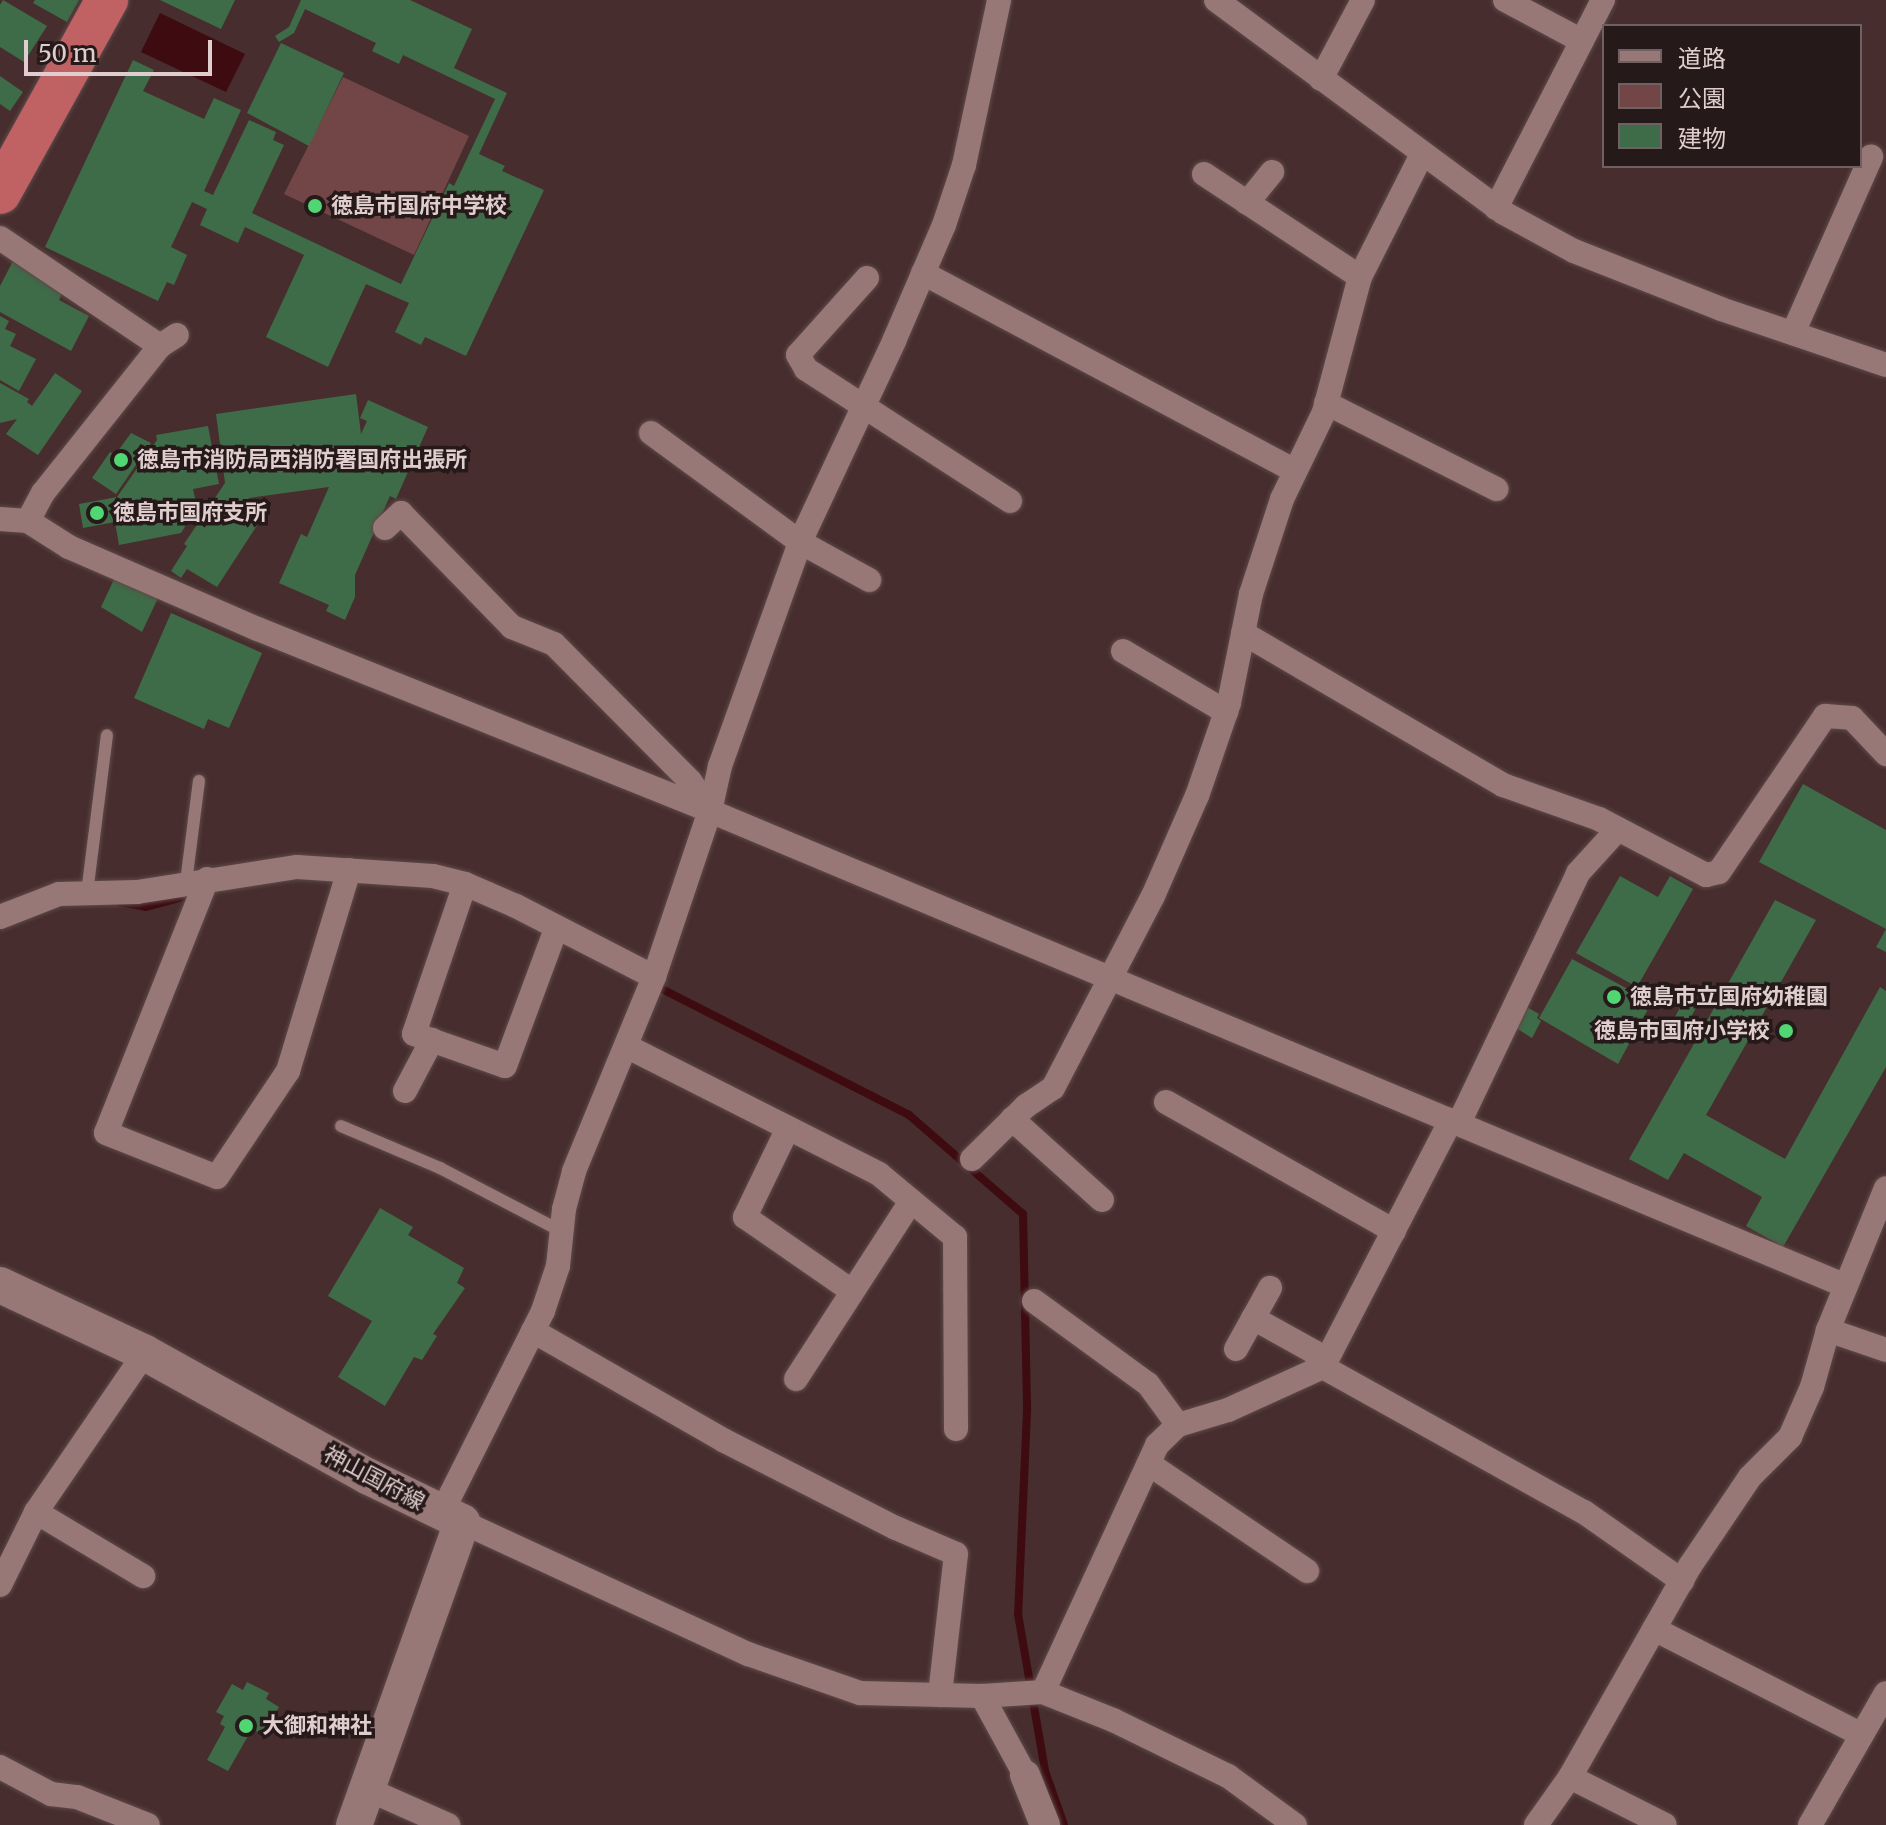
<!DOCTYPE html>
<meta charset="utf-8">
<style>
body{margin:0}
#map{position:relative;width:1886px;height:1825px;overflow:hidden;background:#472d2d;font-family:Merriweather,"Noto Sans JP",serif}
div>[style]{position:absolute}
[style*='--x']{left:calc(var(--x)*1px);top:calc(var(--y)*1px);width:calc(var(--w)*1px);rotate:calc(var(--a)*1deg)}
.green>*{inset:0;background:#724646}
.water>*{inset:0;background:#3d0b10}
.stream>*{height:8px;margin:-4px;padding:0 4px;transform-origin:4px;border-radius:4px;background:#3d0b10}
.building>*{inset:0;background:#3f6c48}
.roads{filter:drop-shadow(0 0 2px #5e4949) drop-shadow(0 0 2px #5e4949)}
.service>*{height:12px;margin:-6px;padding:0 6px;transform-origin:6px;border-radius:6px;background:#977877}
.minor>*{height:24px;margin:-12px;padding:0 12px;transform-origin:12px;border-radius:12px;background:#977877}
.tertiary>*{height:30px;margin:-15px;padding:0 15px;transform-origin:15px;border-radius:15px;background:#977877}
.secondary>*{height:36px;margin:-18px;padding:0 18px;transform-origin:18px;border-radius:18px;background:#977877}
.trunk>*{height:42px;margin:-21px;padding:0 21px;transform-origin:21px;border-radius:21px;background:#c06264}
.dots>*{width:22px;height:22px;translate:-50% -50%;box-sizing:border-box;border:4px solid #251919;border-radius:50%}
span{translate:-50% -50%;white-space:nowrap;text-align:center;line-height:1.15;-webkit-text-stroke:7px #251919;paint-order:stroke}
.poi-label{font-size:22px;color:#dfcecd;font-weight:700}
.left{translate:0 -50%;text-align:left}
.right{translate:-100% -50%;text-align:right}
.street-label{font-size:22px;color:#dfcecd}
.legend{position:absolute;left:1602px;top:24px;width:260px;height:144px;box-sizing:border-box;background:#251919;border:2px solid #6f6161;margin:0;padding:10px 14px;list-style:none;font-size:24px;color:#dfcecd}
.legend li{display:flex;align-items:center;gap:16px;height:40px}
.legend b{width:40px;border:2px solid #6f6161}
.scale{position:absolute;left:24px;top:40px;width:188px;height:36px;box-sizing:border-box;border:4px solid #dfcecd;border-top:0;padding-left:10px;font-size:24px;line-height:28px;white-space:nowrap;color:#dfcecd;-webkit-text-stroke:6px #251919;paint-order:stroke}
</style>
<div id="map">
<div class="green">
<i style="clip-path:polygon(343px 77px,469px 136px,414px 255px,284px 194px)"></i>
</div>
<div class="water">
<i style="clip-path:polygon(160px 13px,245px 54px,226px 92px,141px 52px)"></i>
</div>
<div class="stream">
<i style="--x:119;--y:902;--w:27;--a:10"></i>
<i style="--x:146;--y:907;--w:39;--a:-15"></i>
<i style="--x:660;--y:988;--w:280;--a:27"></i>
<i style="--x:909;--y:1115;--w:151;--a:41"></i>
<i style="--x:1023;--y:1214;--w:197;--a:88.8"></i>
<i style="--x:1027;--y:1411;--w:203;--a:92.5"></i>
<i style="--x:1018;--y:1614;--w:159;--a:80.2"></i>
<i style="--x:1045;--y:1771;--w:57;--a:70.6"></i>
</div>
<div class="building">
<i style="clip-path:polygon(3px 0,47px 26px,24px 62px,0 47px,0 5px)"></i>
<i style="clip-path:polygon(35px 0,79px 0,67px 22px,33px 3px)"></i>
<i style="clip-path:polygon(160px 0,235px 0,221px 29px)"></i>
<i style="clip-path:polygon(301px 0,410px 0,472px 29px,454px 68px,507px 93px,479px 154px,505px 166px,502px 171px,544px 190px,466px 356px,425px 337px,421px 345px,395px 332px,409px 303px,366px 284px,328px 367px,266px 337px,304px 255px,245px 227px,238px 243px,200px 225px,207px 209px,192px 202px,171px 247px,187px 255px,174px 285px,167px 282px,158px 301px,45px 247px,133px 60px,154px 70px,143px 91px,204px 119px,214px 98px,241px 110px,204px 191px,213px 195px,249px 120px,276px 132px,273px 140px,284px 145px,252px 213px,401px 284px,449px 183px,454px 186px,495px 99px,403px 55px,399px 64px,372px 51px,376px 43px,305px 9px,294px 33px,279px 42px,275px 36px,289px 27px)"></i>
<i style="clip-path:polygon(281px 43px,344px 73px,309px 146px,247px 113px)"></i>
<i style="clip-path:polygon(0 76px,23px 92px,10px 111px,0 104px)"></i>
<i style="clip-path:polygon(13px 261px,62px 294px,59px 300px,89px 316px,71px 351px,0 312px,0 286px)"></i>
<i style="clip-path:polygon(0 316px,9px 321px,5px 329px,16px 334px,10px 346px,36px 359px,19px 391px,0 380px)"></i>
<i style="clip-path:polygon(55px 373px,82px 391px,38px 455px,6px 434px,17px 419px,0 423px,0 383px,29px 399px,27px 402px,32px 406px)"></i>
<i style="clip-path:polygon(356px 394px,361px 434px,367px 421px,360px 418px,368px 400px,428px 427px,396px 499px,390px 496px,355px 575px,355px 597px,345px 620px,326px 611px,329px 605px,279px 583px,301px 534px,307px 537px,329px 487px,249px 498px,241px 513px,258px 524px,217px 587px,187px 569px,181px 578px,171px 571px,187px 546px,184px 544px,225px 483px,216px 414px)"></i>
<i style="clip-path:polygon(208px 426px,219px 484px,193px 489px,197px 507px,181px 533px,119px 545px,115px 522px,83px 528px,79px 504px,117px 497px,157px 440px,156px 435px)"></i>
<i style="clip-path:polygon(131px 433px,151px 443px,116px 494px,92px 478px,110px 452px,115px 455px)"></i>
<i style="clip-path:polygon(116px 575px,159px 596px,142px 632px,101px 607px)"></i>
<i style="clip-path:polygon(171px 613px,262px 653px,229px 728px,208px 719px,204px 729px,134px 698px)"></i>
<i style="clip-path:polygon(1803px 784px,1886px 830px,1886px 952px,1876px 947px,1886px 929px,1759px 862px)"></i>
<i style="clip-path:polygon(1620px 876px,1658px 897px,1670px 876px,1693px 889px,1637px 987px,1576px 953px)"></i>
<i style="clip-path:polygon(1775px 900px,1816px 920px,1706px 1115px,1785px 1159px,1880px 987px,1886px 991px,1886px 1067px,1783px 1247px,1746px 1226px,1762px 1197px,1684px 1153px,1668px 1180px,1629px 1159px)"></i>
<i style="clip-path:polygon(1572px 959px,1652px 1002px,1618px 1064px,1539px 1018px)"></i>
<i style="clip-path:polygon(1687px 995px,1700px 1001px,1683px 1031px,1671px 1024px)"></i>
<i style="clip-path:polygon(1527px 1007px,1539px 1014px,1537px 1018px,1541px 1021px,1532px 1038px,1516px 1028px)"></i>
<i style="clip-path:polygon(380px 1208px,413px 1227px,408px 1235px,464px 1268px,457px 1283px,465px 1288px,433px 1334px,437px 1336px,422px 1360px,414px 1357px,385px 1406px,338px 1377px,372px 1321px,328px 1296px)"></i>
<i style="clip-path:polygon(247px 1682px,269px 1693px,266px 1699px,279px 1707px,265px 1736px,252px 1729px,228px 1771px,207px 1760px,225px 1727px,220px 1724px,224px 1716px,216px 1712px,232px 1684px,243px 1690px)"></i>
</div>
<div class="roads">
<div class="service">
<i style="--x:186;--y:882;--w:102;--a:-82.7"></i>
<i style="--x:87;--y:893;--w:159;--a:-82.8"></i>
<i style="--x:341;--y:1126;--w:108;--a:23"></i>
<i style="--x:440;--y:1168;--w:136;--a:27.5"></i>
</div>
<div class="minor">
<i style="--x:1216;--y:0;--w:358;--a:36.5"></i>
<i style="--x:1504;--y:213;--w:80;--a:28.5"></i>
<i style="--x:1574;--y:251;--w:158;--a:21.5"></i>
<i style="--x:1721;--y:309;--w:174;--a:18.7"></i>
<i style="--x:1505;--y:0;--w:87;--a:28"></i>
<i style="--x:1321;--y:79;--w:89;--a:-62"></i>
<i style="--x:1204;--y:174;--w:187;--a:33.4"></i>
<i style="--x:1247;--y:203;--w:40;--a:-51"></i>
<i style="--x:1496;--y:208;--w:234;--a:-62.8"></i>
<i style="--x:0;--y:238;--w:193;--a:34"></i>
<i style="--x:923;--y:273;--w:421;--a:28"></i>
<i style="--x:867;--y:278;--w:103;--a:131.9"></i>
<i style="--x:798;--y:355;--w:16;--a:60"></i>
<i style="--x:806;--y:369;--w:243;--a:32.9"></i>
<i style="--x:1793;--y:333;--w:193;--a:-66.1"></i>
<i style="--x:1326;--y:403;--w:191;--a:26.8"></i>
<i style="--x:651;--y:433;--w:185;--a:36.2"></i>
<i style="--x:800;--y:542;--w:79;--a:28.8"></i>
<i style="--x:0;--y:519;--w:28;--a:4"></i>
<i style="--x:28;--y:521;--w:32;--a:-62"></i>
<i style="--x:43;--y:493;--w:188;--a:-51.5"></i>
<i style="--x:160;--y:346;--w:20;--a:-33"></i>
<i style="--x:28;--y:521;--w:49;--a:32.4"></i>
<i style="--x:69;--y:547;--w:206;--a:23.5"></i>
<i style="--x:258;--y:629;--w:487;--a:21.9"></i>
<i style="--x:710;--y:811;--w:1231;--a:22.69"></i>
<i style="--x:385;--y:528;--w:22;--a:-43"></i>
<i style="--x:401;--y:513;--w:159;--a:45.8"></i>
<i style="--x:512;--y:627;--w:45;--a:22"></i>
<i style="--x:554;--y:644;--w:193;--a:45.2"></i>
<i style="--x:690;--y:781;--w:36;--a:56"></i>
<i style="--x:1243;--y:633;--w:301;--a:30.3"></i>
<i style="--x:1503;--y:785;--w:102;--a:19.5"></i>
<i style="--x:1599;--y:819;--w:121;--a:27.6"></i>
<i style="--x:1706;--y:875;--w:13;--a:-13"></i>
<i style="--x:1719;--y:872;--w:189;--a:-55.8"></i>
<i style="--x:1825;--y:716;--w:27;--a:4"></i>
<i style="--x:1852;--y:718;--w:50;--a:46.6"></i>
<i style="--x:1123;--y:651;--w:120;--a:30.6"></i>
<i style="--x:207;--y:879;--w:273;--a:111.7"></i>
<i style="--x:106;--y:1133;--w:119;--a:21.6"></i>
<i style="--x:217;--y:1177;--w:128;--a:-56.2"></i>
<i style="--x:288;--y:1071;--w:210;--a:-73.1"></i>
<i style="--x:465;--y:884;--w:158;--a:108.8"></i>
<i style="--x:414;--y:1034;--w:96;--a:19.4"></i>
<i style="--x:505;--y:1066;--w:146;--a:-69.6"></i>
<i style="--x:0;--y:917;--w:63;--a:-21.3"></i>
<i style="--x:59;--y:894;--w:78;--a:-1.5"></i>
<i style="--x:137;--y:892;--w:162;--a:-8.9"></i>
<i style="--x:297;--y:867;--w:136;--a:3.8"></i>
<i style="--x:433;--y:876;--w:33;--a:14"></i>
<i style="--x:465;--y:884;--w:56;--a:23.3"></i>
<i style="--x:516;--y:906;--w:155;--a:27.2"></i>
<i style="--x:628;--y:1047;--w:281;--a:26.8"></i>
<i style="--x:879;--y:1174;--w:99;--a:39.7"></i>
<i style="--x:955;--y:1237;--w:192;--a:89.7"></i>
<i style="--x:405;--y:1091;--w:58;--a:-62.1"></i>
<i style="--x:1166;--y:1102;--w:262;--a:29.5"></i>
<i style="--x:1012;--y:1119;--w:121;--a:42"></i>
<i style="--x:1459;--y:1123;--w:277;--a:-64.5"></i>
<i style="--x:1578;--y:873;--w:59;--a:-47.7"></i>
<i style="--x:788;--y:1128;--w:99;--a:115.8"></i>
<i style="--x:745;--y:1217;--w:130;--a:34.7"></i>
<i style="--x:972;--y:1159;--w:76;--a:-44.5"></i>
<i style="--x:1026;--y:1106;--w:32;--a:-34"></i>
<i style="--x:1053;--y:1088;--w:216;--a:-62.5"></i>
<i style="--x:1153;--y:896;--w:109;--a:-66.3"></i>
<i style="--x:1197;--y:796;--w:98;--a:-71"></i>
<i style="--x:1229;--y:703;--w:111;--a:-78.6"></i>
<i style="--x:1251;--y:594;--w:100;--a:-71.9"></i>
<i style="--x:1282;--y:499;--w:97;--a:-64.2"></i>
<i style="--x:1324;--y:412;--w:140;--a:-75.1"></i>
<i style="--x:1360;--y:277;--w:138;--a:-63.2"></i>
<i style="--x:1034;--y:1301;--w:141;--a:36.1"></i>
<i style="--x:1148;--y:1384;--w:51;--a:53.8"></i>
<i style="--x:1253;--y:1318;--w:70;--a:29.1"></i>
<i style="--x:1314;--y:1352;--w:17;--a:59"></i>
<i style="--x:1323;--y:1367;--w:299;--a:29.1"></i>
<i style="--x:1584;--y:1512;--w:120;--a:35.1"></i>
<i style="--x:1828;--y:1330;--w:61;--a:19"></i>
<i style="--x:533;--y:1331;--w:219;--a:29.8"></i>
<i style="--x:723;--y:1440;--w:194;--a:27"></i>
<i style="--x:896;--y:1528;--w:65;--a:23.4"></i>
<i style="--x:956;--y:1554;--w:142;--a:96.5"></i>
<i style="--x:1236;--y:1349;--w:70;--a:-60.9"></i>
<i style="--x:796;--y:1379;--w:212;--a:-57.1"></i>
<i style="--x:1149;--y:1464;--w:191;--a:34.1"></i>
<i style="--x:36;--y:1512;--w:125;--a:30.9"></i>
<i style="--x:441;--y:1514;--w:227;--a:-63.3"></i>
<i style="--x:543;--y:1311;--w:47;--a:-71.6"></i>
<i style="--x:558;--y:1266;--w:57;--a:-84"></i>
<i style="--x:564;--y:1209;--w:39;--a:-75"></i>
<i style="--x:574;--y:1171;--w:210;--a:-67.6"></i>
<i style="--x:654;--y:977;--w:175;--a:-71.4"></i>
<i style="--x:710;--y:811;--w:46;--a:-77.5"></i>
<i style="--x:720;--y:766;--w:238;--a:-70.3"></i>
<i style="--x:800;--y:542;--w:222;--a:-64.9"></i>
<i style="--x:894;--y:341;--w:126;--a:-66.7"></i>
<i style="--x:944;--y:225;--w:63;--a:-71.6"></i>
<i style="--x:964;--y:165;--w:169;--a:-78"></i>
<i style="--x:462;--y:1522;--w:315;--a:24.8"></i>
<i style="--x:748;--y:1654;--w:119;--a:19.2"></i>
<i style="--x:860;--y:1693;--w:122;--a:1.4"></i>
<i style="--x:982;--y:1696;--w:90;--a:61.4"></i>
<i style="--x:0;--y:1585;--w:81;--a:-63.7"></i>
<i style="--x:36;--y:1512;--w:193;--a:-55.6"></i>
<i style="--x:1654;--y:1629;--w:233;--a:27"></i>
<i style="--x:1043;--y:1692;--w:272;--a:-65.2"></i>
<i style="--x:1157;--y:1445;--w:29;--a:-44"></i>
<i style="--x:1178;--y:1425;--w:52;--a:-16.7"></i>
<i style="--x:1228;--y:1410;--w:104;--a:-24.4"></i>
<i style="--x:1323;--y:1367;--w:278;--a:-62.6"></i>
<i style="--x:982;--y:1696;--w:61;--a:-3.8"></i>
<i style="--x:1043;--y:1692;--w:75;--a:21.8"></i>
<i style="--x:1113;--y:1720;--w:128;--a:26"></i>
<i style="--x:1228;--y:1776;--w:83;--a:36.2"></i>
<i style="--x:0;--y:1767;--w:58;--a:27.9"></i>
<i style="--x:51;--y:1794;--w:26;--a:7"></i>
<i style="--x:77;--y:1797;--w:76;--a:21.5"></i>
<i style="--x:1570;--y:1777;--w:106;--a:26.8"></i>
<i style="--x:367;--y:1789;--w:89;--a:24"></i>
<i style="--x:1536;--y:1825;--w:59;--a:-54.7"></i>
<i style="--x:1570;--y:1777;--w:243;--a:-60.4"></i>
<i style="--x:1690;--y:1566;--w:107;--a:-56"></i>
<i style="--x:1750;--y:1477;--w:57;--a:-45"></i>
<i style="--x:1790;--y:1437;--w:55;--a:-66.3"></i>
<i style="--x:1812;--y:1387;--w:59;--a:-74.3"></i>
<i style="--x:1828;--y:1330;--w:153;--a:-67.8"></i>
<i style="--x:1810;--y:1825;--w:152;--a:-60.1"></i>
</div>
<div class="tertiary">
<i style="--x:1025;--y:1775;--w:54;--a:68.2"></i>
</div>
<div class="secondary">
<i style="--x:0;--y:1285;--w:160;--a:25.1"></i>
<i style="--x:145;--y:1353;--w:254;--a:29"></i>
<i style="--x:367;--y:1476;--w:106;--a:25.8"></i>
<i style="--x:462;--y:1522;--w:322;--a:109.6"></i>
</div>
<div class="trunk">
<i style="--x:0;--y:193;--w:221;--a:-61"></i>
</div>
</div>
<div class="dots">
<i style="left:315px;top:206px;background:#51d674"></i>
<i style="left:121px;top:460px;background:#51d674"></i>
<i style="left:97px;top:513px;background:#51d674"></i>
<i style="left:1614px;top:997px;background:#51d674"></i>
<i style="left:1786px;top:1031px;background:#51d674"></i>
<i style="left:246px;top:1726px;background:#51d674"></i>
</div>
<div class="poi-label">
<span class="left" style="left:331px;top:206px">徳島市国府中学校</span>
<span class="left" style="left:137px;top:460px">徳島市消防局西消防署国府出張所</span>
<span class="left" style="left:113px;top:513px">徳島市国府支所</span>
<span class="left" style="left:1630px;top:997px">徳島市立国府幼稚園</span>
<span class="right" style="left:1770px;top:1031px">徳島市国府小学校</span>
<span class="left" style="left:262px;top:1726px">大御和神社</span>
</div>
<div class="street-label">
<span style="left:374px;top:1478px;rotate:28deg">神山国府線</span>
</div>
<ul class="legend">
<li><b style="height:10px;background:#977877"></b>道路</li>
<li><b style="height:22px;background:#724646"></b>公園</li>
<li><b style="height:22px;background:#3f6c48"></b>建物</li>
</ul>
<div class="scale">50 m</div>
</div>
